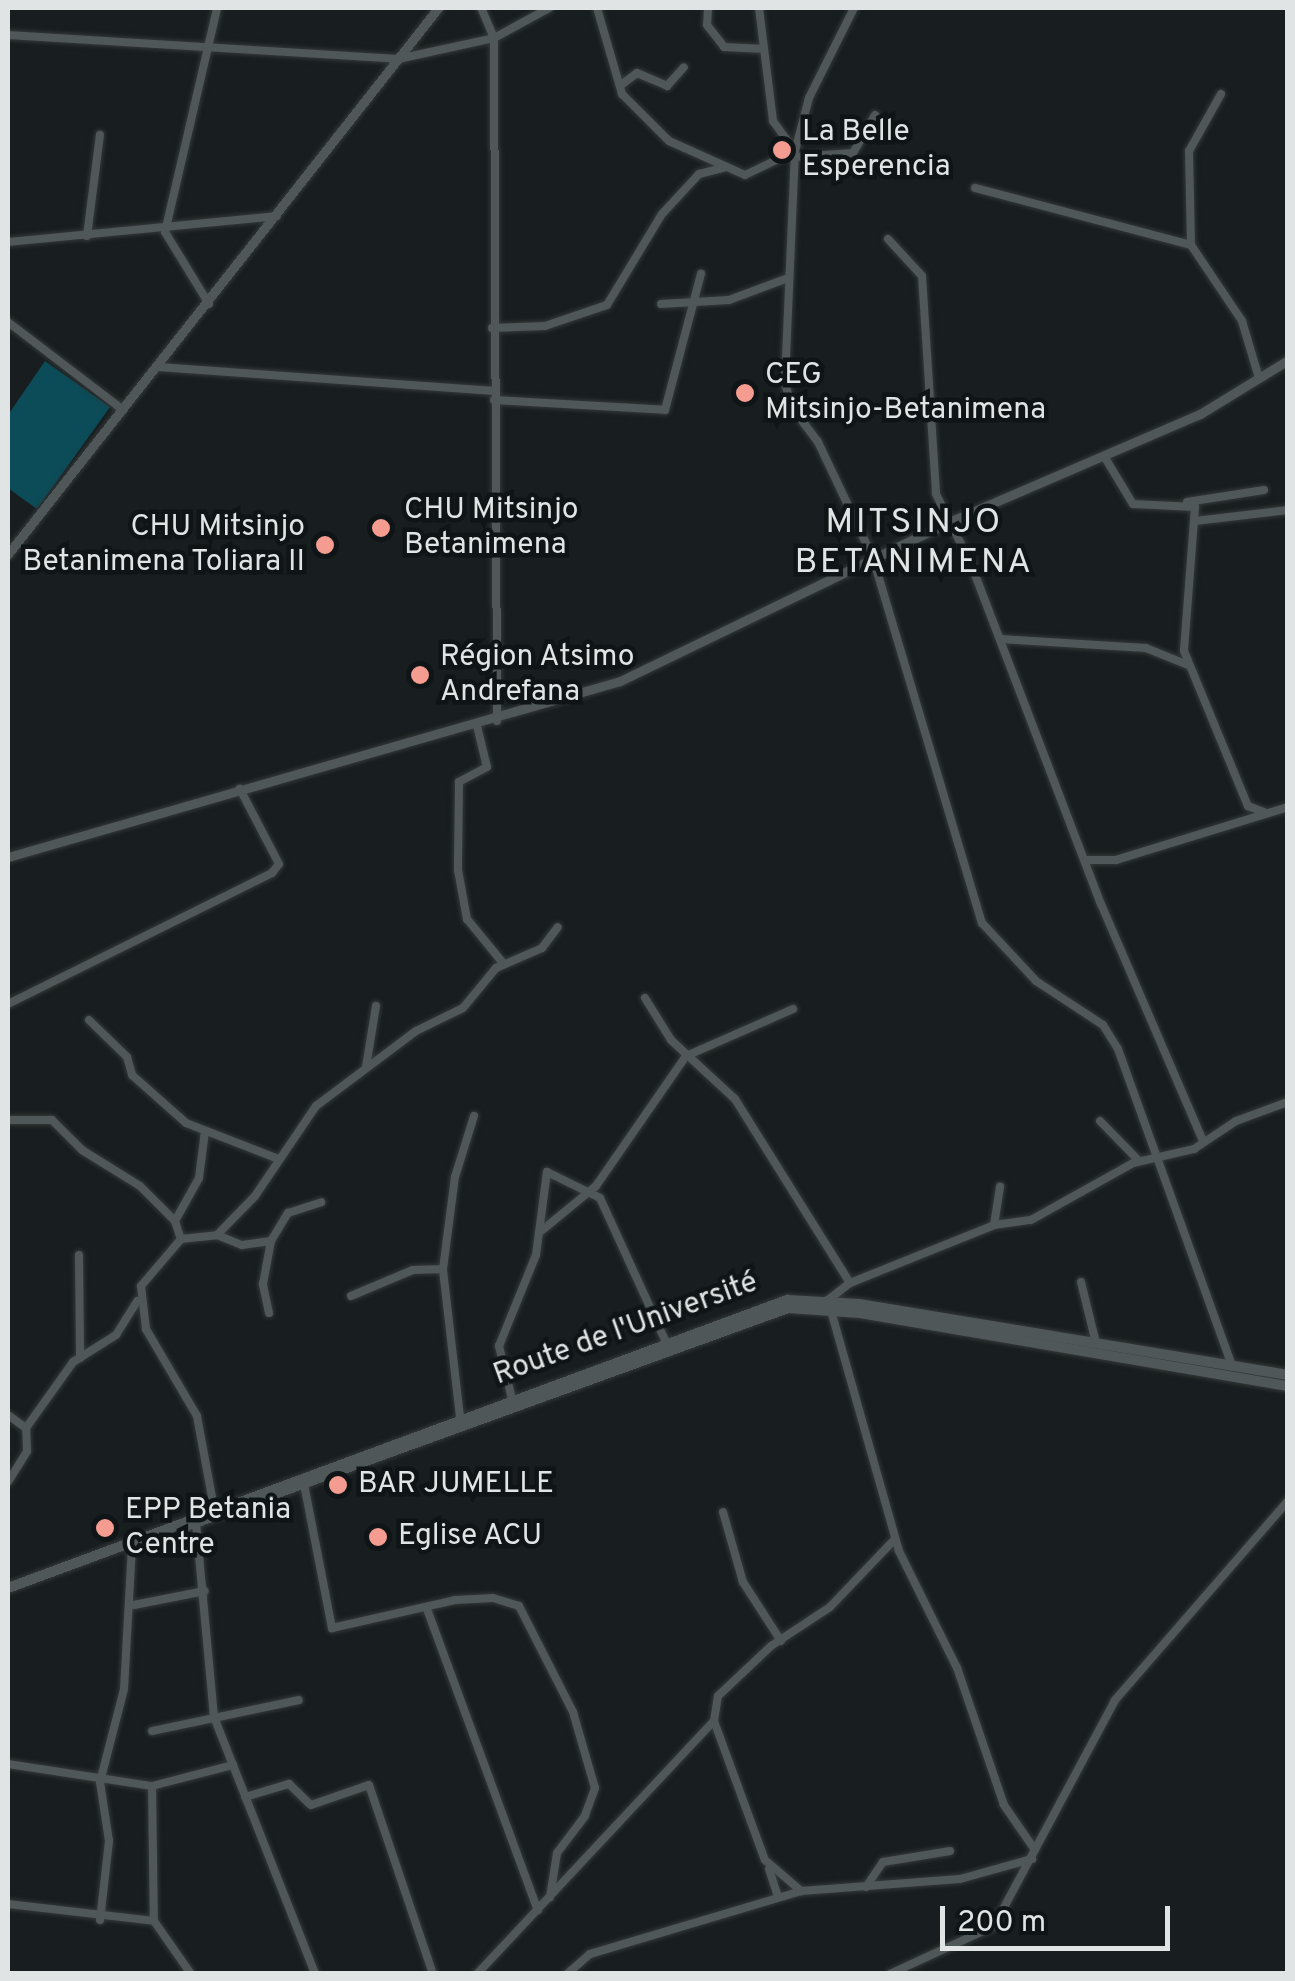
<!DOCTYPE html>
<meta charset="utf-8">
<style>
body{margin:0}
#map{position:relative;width:1295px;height:1981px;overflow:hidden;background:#181e1f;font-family:Overpass,sans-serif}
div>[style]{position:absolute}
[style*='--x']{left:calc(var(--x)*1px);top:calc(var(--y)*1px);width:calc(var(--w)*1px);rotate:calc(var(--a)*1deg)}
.green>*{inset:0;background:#0c4c58}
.roads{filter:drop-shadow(0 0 2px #343839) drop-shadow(0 0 2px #343839)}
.minor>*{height:8px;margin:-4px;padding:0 4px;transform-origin:4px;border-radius:4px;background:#505759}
.tertiary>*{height:9px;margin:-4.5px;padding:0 4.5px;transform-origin:4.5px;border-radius:4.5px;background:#505759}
.secondary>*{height:10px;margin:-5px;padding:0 5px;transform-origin:5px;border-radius:5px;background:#505759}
.dots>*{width:28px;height:28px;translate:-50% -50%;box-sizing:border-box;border:5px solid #0f1516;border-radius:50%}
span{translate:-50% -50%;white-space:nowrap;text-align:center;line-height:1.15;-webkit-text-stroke:9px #0f1516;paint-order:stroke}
.poi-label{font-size:30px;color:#e0e4e5}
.left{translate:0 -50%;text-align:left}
.right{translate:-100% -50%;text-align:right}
.street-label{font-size:30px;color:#e0e4e5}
.quarter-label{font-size:35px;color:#e0e4e5;letter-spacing:2.5px}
.frame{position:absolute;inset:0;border:10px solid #e0e4e5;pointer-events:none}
.scale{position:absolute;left:940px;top:1906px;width:230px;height:45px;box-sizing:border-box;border:5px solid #e0e4e5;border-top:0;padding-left:12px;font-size:30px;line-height:35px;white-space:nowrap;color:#e0e4e5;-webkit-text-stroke:8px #0f1516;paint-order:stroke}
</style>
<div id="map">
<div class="green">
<i style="clip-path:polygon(45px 361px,110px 407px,37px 509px,8px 488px,8px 415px)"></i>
</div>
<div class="roads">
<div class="minor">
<i style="--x:597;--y:8;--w:90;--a:73.8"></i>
<i style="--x:622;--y:94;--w:66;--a:45"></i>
<i style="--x:669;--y:141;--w:83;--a:24.1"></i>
<i style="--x:745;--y:175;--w:55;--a:-25.6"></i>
<i style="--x:708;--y:8;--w:17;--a:93"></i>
<i style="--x:707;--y:25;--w:28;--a:52"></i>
<i style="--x:724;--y:47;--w:35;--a:3"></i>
<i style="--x:759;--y:8;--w:114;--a:82.9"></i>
<i style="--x:773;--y:121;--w:37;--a:54"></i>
<i style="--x:854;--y:8;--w:101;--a:116.6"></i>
<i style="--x:809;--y:98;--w:55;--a:104.8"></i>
<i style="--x:795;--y:151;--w:231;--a:92.5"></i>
<i style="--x:785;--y:382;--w:25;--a:76"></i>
<i style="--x:791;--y:406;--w:45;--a:53.1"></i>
<i style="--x:818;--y:442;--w:128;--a:64.6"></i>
<i style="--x:873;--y:558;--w:381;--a:73.4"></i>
<i style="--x:982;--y:923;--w:79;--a:47"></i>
<i style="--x:1036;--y:981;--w:80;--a:33.3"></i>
<i style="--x:1103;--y:1025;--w:28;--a:58"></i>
<i style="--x:1118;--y:1049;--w:337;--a:70.2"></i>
<i style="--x:8;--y:35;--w:391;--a:3.5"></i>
<i style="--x:398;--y:59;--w:98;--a:-12.3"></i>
<i style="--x:494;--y:38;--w:33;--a:-113"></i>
<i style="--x:621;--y:85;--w:20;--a:-37"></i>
<i style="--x:637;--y:73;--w:33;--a:23"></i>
<i style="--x:667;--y:86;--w:25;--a:-48"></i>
<i style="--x:1221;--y:94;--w:65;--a:119.3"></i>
<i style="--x:1189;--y:151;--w:94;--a:88.8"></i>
<i style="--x:1191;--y:245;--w:92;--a:56.1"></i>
<i style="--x:1242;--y:321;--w:59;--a:73.4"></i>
<i style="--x:795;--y:157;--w:58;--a:-3.9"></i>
<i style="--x:853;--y:153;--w:44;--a:-59.9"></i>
<i style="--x:975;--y:188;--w:223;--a:14.8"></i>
<i style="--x:87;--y:236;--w:102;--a:-82.7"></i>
<i style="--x:888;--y:239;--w:50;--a:47.4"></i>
<i style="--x:922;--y:276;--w:218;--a:86.3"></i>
<i style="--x:936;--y:494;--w:78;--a:63.4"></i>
<i style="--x:971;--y:564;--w:364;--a:69.1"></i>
<i style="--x:1101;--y:904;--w:256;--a:66.7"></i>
<i style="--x:8;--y:242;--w:270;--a:-5.5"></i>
<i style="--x:209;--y:304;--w:84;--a:-121.4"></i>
<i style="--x:165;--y:232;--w:230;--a:-76.9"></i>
<i style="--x:661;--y:304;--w:68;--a:-3.4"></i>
<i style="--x:729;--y:300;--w:63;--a:-20.4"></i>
<i style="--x:8;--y:322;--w:145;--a:37.4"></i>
<i style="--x:492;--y:328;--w:53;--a:-2.2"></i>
<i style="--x:545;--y:326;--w:65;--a:-18.7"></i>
<i style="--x:607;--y:305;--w:106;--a:-58.9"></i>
<i style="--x:662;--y:214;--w:54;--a:-47.2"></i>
<i style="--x:699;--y:174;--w:25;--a:-14"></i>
<i style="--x:159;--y:367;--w:336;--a:4.1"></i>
<i style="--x:494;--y:400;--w:171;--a:3.3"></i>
<i style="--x:665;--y:410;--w:141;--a:-75.2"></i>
<i style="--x:1104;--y:456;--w:56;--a:58.9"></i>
<i style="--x:1133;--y:504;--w:62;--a:2.8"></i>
<i style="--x:1195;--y:507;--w:144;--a:94.4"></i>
<i style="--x:1184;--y:651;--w:168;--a:67.6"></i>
<i style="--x:1248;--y:806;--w:17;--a:21"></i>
<i style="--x:1187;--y:502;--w:78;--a:-8.9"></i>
<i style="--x:1195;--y:521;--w:94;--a:-6.7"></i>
<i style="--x:1000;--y:639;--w:146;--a:3.5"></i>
<i style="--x:1146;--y:648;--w:45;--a:22"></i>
<i style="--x:497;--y:721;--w:683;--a:-90.25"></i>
<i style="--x:494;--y:38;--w:63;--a:-28.6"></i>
<i style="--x:477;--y:726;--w:42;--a:76.3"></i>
<i style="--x:487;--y:767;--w:32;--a:152"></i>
<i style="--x:459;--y:782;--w:88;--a:90.7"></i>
<i style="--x:458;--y:870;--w:50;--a:79.6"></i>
<i style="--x:467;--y:919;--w:57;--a:50.7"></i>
<i style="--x:1085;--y:860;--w:31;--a:0"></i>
<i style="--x:1116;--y:860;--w:180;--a:-17.1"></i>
<i style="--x:645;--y:998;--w:49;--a:58.2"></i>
<i style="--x:671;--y:1040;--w:87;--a:42.7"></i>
<i style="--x:735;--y:1099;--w:217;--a:58"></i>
<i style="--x:8;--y:1004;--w:295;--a:-26.4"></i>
<i style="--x:272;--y:873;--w:11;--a:-52"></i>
<i style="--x:279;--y:864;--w:85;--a:-117.5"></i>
<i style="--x:89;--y:1020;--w:53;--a:44.2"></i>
<i style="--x:127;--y:1057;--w:19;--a:74"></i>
<i style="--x:132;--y:1075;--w:72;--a:41.6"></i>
<i style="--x:186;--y:1123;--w:100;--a:21.2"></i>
<i style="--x:366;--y:1067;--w:62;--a:-80.7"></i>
<i style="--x:8;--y:1120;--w:44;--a:0"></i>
<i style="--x:52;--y:1120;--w:42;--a:45"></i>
<i style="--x:82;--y:1150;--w:68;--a:31.8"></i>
<i style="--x:140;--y:1186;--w:49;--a:45"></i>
<i style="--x:175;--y:1221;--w:19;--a:72"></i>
<i style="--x:1100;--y:1121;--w:56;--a:45.7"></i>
<i style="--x:175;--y:1221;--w:49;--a:-60.8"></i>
<i style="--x:199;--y:1178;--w:47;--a:-82.7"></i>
<i style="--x:994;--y:1225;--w:39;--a:-81"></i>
<i style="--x:541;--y:1231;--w:71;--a:-39.3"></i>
<i style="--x:596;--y:1186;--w:158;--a:-55.3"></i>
<i style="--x:686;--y:1056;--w:117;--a:-23.7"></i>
<i style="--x:217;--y:1235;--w:27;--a:22"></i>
<i style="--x:242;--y:1245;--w:29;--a:-8"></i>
<i style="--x:271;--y:1241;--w:33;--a:-59"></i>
<i style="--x:288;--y:1213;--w:35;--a:-18"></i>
<i style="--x:79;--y:1255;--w:103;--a:89.4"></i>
<i style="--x:1081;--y:1282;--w:63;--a:76.2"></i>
<i style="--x:351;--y:1296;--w:67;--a:-22.8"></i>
<i style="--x:413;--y:1270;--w:30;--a:-2"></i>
<i style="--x:269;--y:1313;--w:30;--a:-102"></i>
<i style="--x:263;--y:1284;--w:44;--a:-79.5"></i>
<i style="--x:512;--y:1399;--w:55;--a:-103.8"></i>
<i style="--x:499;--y:1346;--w:98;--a:-67.9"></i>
<i style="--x:536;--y:1255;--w:84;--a:-82.5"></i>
<i style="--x:547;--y:1172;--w:59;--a:26.1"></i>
<i style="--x:600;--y:1198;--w:158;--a:65.4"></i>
<i style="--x:8;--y:1415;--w:22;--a:36"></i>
<i style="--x:26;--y:1428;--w:81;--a:-54.5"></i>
<i style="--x:73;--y:1362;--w:51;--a:-32.1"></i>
<i style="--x:116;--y:1335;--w:40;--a:-58"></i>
<i style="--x:460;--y:1417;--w:149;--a:-96.6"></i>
<i style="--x:443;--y:1269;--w:93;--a:-82.6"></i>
<i style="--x:455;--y:1177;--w:64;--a:-72.7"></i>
<i style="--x:8;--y:1482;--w:36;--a:-58"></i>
<i style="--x:27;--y:1451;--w:23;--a:-92"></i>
<i style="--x:304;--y:1484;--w:147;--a:79"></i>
<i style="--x:332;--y:1628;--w:126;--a:-12.8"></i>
<i style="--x:455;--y:1600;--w:38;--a:-3"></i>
<i style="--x:493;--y:1598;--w:27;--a:17"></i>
<i style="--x:519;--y:1606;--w:119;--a:63"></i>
<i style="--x:573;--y:1712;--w:79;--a:73.9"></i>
<i style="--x:595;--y:1788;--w:30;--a:110"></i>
<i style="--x:585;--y:1816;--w:46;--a:127.1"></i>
<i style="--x:557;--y:1853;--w:45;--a:99"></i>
<i style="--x:214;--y:1508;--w:94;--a:-100.5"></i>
<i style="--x:197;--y:1416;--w:101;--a:-120.4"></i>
<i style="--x:146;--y:1329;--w:43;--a:-96.6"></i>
<i style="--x:141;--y:1286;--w:62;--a:-49.6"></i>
<i style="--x:181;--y:1239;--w:36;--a:-6"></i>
<i style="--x:217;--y:1235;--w:54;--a:-45.7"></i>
<i style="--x:255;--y:1196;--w:109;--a:-55.9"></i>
<i style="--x:316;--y:1106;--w:125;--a:-36.9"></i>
<i style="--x:416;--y:1031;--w:52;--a:-26.1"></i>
<i style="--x:463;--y:1008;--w:52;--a:-50.5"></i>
<i style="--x:496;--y:968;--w:50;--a:-23.5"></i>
<i style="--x:542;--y:948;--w:26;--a:-53"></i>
<i style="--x:723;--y:1512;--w:73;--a:74.1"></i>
<i style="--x:743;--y:1582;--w:70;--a:57.2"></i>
<i style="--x:196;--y:1523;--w:195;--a:84.7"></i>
<i style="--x:214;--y:1717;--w:276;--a:68.5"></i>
<i style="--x:134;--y:1605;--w:72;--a:-11.2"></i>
<i style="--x:427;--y:1609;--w:321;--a:69.8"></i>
<i style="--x:714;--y:1721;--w:25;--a:-81"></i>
<i style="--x:718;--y:1696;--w:73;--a:-43.3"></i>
<i style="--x:771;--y:1646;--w:71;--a:-33.5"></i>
<i style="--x:830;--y:1607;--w:94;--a:-46.3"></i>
<i style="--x:152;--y:1731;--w:150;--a:-11.9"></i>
<i style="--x:8;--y:1764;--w:146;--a:8.7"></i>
<i style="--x:152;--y:1786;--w:84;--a:-14.5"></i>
<i style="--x:152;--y:1786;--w:135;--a:89.2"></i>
<i style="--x:245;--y:1797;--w:46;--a:-16.5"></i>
<i style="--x:289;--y:1784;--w:30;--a:44"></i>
<i style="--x:311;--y:1805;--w:61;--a:-19"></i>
<i style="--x:369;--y:1785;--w:200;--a:71.3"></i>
<i style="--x:1035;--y:1850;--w:55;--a:-124.6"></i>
<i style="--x:1004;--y:1805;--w:145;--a:-108.9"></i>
<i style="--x:957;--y:1668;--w:131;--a:-116.4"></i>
<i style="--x:899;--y:1551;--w:261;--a:-105.8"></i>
<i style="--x:828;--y:1300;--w:28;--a:-38"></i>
<i style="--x:850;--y:1283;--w:155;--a:-21.9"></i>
<i style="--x:994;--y:1225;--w:37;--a:-8"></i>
<i style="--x:1031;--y:1220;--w:117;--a:-29.2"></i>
<i style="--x:1133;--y:1163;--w:63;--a:-12.9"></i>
<i style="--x:1194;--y:1149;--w:50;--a:-33.7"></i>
<i style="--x:1236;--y:1121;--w:55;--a:-20.1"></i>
<i style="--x:769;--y:1869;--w:28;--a:72"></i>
<i style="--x:866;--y:1887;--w:30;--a:-56"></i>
<i style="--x:883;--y:1862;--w:68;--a:-9.3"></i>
<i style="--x:8;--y:1904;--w:147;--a:6.6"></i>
<i style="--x:154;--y:1921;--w:65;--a:55.1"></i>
<i style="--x:100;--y:1920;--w:80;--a:-83.5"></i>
<i style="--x:109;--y:1841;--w:60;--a:-98.7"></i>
<i style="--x:100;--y:1782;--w:96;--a:-75.5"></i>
<i style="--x:124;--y:1689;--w:143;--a:-86.8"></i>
<i style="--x:477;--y:1974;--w:347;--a:-46.9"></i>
<i style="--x:714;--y:1721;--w:148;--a:69.9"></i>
<i style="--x:765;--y:1860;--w:48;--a:40.7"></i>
<i style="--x:801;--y:1891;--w:159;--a:-4.3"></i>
<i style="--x:960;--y:1879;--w:75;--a:-15.5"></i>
<i style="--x:567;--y:1974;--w:30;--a:-41"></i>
<i style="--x:590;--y:1954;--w:220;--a:-16.6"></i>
<i style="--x:890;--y:1974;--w:115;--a:-24.8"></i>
<i style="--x:994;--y:1926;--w:256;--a:-61.8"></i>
<i style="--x:1115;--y:1700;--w:264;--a:-49"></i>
</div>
<div class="tertiary">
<i style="--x:8;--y:554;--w:695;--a:-51.78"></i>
<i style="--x:8;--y:857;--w:637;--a:-16.04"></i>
<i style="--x:620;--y:681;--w:368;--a:-25.8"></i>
<i style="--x:951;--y:521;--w:271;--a:-23.3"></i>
<i style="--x:1200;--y:414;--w:103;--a:-31.5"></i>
</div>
<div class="secondary">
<i style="--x:181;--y:1528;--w:646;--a:-19.92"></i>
<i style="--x:788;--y:1308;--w:72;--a:4"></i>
<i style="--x:860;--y:1313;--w:434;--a:9.7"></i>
<i style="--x:8;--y:1588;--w:831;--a:-20.29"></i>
<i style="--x:787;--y:1300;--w:72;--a:3.2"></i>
<i style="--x:859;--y:1304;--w:435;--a:9.4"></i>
</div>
</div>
<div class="dots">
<i style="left:782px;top:150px;background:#f59c91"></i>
<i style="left:745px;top:393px;background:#f59c91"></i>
<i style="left:381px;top:528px;background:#f59c91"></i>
<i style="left:325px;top:545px;background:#f59c91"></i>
<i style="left:420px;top:675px;background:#f59c91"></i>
<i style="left:338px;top:1485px;background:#f59c91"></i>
<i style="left:105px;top:1528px;background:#f59c91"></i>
<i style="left:378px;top:1537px;background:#f59c91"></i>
</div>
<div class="poi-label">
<span class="left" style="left:802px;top:150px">La Belle<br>Esperencia</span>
<span class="left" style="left:765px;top:393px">CEG<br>Mitsinjo-Betanimena</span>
<span class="left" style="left:404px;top:528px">CHU Mitsinjo<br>Betanimena</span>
<span class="right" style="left:305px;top:545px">CHU Mitsinjo<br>Betanimena Toliara II</span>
<span class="left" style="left:440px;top:675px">Région Atsimo<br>Andrefana</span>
<span class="left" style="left:358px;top:1485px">BAR JUMELLE</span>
<span class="left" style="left:125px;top:1528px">EPP Betania<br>Centre</span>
<span class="left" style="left:398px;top:1537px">Eglise ACU</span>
</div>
<div class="street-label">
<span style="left:626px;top:1330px;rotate:-20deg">Route de l'Université</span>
</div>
<div class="quarter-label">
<span style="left:914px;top:543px">MITSINJO<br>BETANIMENA</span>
</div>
<div class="frame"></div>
<div class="scale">200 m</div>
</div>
